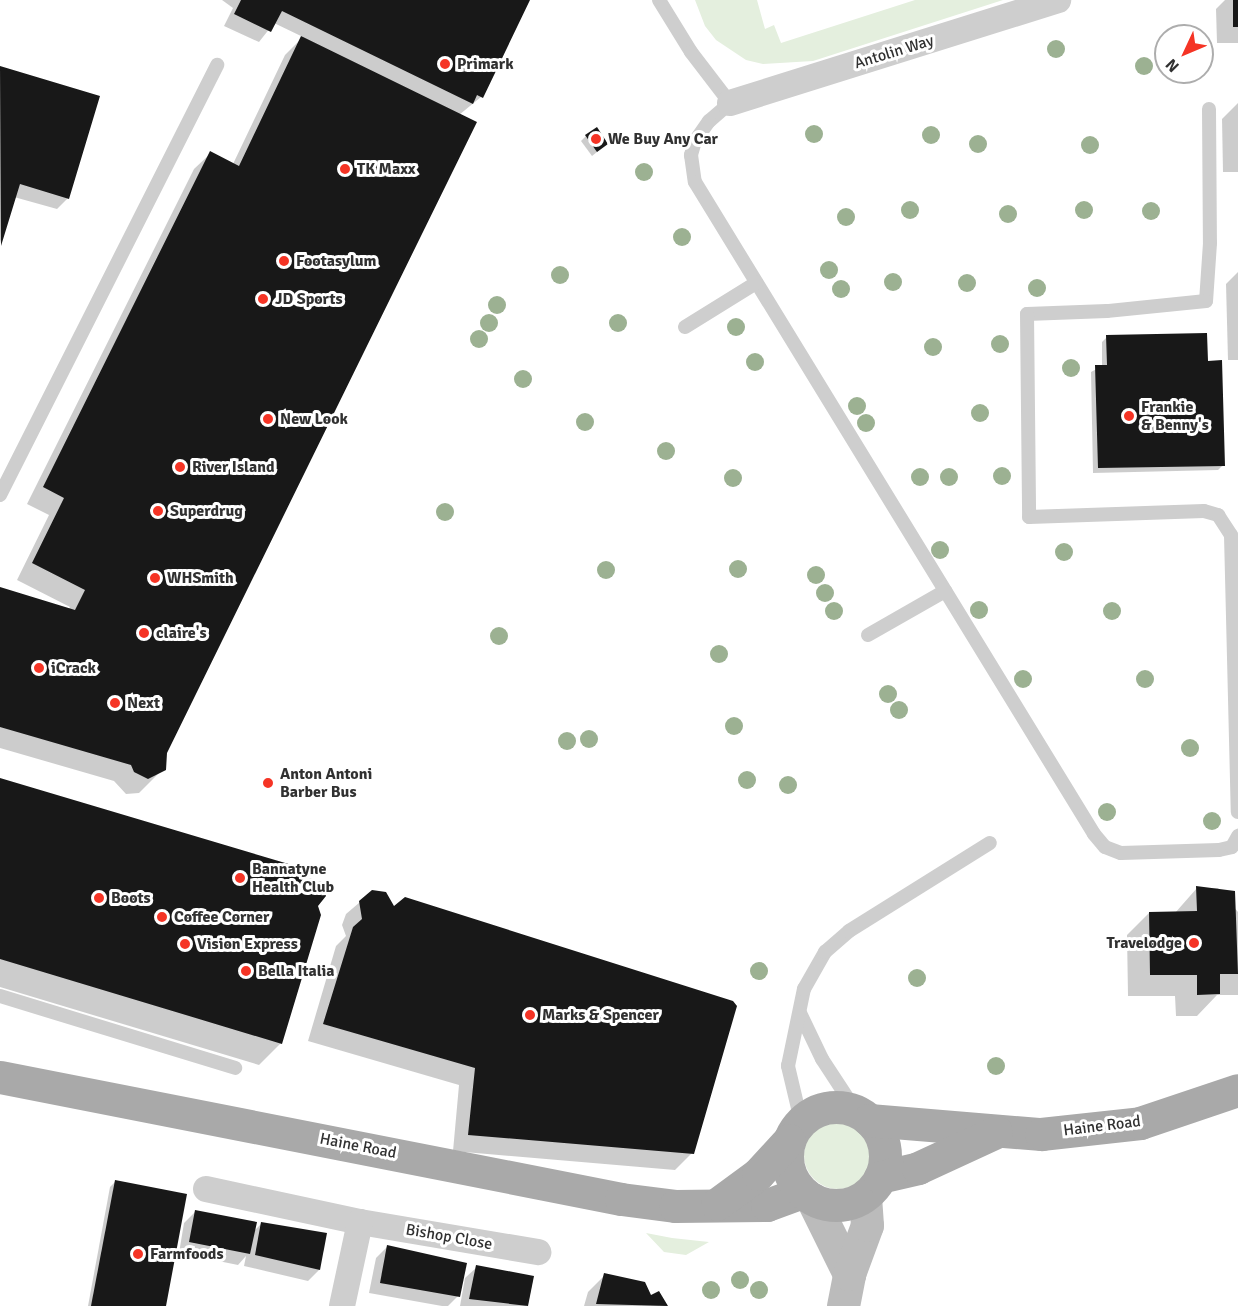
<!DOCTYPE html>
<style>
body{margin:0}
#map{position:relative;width:1238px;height:1306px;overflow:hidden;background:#fff;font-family:Signika,sans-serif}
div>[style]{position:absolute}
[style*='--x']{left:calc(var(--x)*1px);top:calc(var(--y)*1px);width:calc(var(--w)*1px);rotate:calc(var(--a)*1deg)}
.green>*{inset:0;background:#e4efde}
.round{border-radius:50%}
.shadow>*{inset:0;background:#0003}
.building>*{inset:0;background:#181818}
.lane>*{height:14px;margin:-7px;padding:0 7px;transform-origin:7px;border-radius:7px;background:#cecece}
.street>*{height:26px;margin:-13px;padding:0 13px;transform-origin:13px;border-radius:13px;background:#cecece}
.secondary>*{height:33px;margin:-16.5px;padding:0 16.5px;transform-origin:16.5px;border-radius:16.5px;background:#bbb}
.primary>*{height:33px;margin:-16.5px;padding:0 16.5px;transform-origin:16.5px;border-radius:16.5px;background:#a9a9a9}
.primary>.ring{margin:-16.5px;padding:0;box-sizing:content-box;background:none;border:33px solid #a9a9a9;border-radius:50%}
.trees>*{width:18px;height:18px;margin:-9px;border-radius:50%;background:#9cb192}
.dots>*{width:16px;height:16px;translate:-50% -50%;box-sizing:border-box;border:3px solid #fff;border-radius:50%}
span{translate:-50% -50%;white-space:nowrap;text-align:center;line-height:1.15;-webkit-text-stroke:6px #fff;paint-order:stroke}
.street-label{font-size:16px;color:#313131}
.poi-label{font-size:16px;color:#313131;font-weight:700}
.left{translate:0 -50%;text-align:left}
.right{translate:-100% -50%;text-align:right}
.north{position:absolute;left:1154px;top:24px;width:60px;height:60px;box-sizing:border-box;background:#fff;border:2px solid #adadad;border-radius:50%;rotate:226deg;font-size:16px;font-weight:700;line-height:24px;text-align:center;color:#313131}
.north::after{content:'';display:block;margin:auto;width:21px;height:27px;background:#f53425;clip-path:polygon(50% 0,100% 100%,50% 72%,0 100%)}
</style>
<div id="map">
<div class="green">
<i style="clip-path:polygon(695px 0,757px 0,765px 29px,774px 25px,781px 43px,915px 0,1003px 0,813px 61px,763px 64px,746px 60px,716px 40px,705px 26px)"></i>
<i class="round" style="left:804px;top:1121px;width:68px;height:68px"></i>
<i style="clip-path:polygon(646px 1233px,672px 1238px,709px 1242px,686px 1255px,664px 1252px)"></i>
</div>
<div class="shadow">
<i style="clip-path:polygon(222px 0,529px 0,481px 97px,459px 115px,165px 753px,166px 766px,139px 793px,126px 794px,114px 781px,0 748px,0 589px,68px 610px,70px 607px,17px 580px,49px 515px,27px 504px,194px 169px,211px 153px,233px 164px,285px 55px,303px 37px,274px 23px,259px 42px,224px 26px,233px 8px)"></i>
<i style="clip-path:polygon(1225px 0,1238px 0,1238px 43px,1217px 43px,1216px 9px)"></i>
<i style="clip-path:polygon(0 68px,98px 97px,68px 198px,57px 209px,14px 197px,0 243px)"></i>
<i style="clip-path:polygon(1238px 103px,1238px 172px,1223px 172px,1222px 119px)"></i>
<i style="clip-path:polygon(586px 136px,607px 144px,592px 156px,581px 141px)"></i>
<i style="clip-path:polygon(1238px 272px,1238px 360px,1228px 360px,1226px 284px)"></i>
<i style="clip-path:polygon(1107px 337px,1206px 362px,1223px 465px,1218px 470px,1093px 473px,1091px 372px,1102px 366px,1102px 342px)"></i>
<i style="clip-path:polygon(0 780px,303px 879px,313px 878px,323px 886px,281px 1043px,259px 1065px,0 987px)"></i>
<i style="clip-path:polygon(1197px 888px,1218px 888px,1238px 912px,1238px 995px,1217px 995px,1197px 1016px,1176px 1016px,1175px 996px,1128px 996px,1127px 935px,1149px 913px,1175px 913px)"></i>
<i style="clip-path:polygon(373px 891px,692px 1153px,675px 1170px,453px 1151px,459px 1085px,308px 1041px,336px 946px,346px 936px,342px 925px,346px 914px)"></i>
<i style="clip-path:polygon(116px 1181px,164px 1306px,88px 1306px,110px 1187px)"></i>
<i style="clip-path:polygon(195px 1212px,253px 1232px,261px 1224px,325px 1235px,319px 1270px,308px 1281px,244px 1266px,246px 1256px,238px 1265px,179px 1253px,184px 1223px)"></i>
<i style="clip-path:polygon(387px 1247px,458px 1296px,448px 1306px,442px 1306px,369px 1293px,376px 1258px)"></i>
<i style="clip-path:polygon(477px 1267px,532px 1278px,526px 1306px,460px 1306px,465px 1278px)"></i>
<i style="clip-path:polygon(605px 1275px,650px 1297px,658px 1293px,666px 1306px,584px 1306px,588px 1292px)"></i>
</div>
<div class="building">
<i style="clip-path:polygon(241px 0,530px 0,483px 98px,477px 95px,473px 104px,282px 11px,271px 32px,234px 14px)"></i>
<i style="clip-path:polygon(1233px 0,1238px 0,1238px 27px,1233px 27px)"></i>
<i style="clip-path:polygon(301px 36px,477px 122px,167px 753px,166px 770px,148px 779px,134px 772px,131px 765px,0 727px,0 587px,75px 610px,85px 590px,32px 563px,64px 498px,43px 487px,210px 151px,239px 166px)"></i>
<i style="clip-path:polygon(0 66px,100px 96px,69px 199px,20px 184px,1px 246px)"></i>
<i style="clip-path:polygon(597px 127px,608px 144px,597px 152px,585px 135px)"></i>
<i style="clip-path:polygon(1207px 333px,1208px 361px,1222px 360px,1225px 466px,1098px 468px,1095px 365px,1107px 365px,1106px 335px)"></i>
<i style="clip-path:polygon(0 778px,292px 865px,303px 878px,322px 882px,326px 896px,318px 906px,321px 915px,282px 1044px,0 959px)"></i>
<i style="clip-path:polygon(1196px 886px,1235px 891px,1238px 974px,1220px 974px,1220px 994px,1197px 995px,1197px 975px,1150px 975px,1149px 912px,1197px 911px)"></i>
<i style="clip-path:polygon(372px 890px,386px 892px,394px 906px,405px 897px,733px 1001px,737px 1006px,694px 1154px,468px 1135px,475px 1068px,323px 1024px,353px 927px,362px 919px,359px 901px)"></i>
<i style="clip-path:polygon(115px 1180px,187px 1194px,166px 1306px,91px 1306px)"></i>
<i style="clip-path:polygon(195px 1210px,257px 1222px,250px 1254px,189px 1242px)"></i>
<i style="clip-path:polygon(261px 1222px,327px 1233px,320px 1270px,255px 1255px)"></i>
<i style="clip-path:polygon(387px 1245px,467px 1263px,460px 1297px,380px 1283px)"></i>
<i style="clip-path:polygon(476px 1265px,534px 1276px,528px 1306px,469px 1299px)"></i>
<i style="clip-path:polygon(604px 1273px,645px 1282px,651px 1295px,659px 1291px,668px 1306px,596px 1304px)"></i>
</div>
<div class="lane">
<i style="--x:659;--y:0;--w:61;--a:58.4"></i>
<i style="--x:691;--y:52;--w:64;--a:52.6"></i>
<i style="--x:730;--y:103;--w:28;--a:139"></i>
<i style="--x:709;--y:121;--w:24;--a:125"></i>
<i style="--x:695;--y:141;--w:15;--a:106"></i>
<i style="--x:691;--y:155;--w:27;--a:82"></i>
<i style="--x:695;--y:182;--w:764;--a:58.53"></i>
<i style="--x:1094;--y:834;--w:17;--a:50"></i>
<i style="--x:1105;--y:847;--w:17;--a:21"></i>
<i style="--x:1121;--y:853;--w:98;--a:-1.8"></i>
<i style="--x:1219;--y:850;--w:13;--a:-13"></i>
<i style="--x:1232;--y:847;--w:13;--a:-61"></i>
<i style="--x:1209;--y:109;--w:134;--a:89.6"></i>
<i style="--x:1210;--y:243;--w:58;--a:93.9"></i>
<i style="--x:1206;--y:301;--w:100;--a:174.2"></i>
<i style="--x:1107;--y:311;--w:80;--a:177.9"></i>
<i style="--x:1027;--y:314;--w:203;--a:89.4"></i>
<i style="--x:1029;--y:517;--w:175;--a:-2"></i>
<i style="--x:1204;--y:511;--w:15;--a:16"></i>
<i style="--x:1218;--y:515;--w:24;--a:57"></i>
<i style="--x:1231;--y:535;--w:277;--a:88.6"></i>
<i style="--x:685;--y:327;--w:84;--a:-31.8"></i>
<i style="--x:0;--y:495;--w:482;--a:-63.2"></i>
<i style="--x:868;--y:635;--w:89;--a:-29.7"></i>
<i style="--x:0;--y:996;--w:246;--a:17"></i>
<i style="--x:800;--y:1013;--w:51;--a:64.4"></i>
<i style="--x:822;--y:1059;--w:62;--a:56.8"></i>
<i style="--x:801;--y:1121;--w:57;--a:-103.3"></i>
<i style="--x:788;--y:1066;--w:79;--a:-78.3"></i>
<i style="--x:804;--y:989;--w:43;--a:-60.4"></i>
<i style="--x:825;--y:952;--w:32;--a:-41"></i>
<i style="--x:849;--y:931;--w:166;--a:-32"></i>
</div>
<div class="street">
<i style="--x:730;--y:103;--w:344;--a:-17.4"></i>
<i style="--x:206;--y:1189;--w:157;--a:12.1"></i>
<i style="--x:360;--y:1222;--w:181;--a:9.6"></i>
<i style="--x:342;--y:1306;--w:86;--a:-77.9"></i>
</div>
<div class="secondary">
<i style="--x:812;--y:1199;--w:84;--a:63.7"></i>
<i style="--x:843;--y:1306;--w:33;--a:-79"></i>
<i style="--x:849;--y:1274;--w:52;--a:-69.8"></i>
<i style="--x:867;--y:1225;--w:29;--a:-94"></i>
</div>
<div class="primary">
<i style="--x:0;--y:1077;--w:633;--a:11.11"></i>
<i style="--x:621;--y:1199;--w:54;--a:7.4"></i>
<i style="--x:675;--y:1206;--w:92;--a:-0.6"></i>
<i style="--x:767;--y:1205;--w:37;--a:-20"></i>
<i class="ring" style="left:787px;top:1107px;width:65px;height:65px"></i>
<i style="--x:869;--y:1120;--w:173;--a:4.7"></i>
<i style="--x:1041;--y:1134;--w:100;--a:-6.3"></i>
<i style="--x:1140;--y:1123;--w:103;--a:-18.6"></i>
<i style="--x:880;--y:1177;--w:39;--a:-13"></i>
<i style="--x:918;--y:1168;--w:86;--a:-24.8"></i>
<i style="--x:717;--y:1204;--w:51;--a:-36.2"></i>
<i style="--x:758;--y:1174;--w:46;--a:-47.6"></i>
</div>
<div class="trees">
<i style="left:1056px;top:49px"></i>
<i style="left:1144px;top:66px"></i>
<i style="left:814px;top:134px"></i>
<i style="left:931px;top:135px"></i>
<i style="left:978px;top:144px"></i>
<i style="left:1090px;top:145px"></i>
<i style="left:644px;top:172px"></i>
<i style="left:910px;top:210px"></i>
<i style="left:1084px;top:210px"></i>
<i style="left:1151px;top:211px"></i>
<i style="left:1008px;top:214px"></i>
<i style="left:846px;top:217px"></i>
<i style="left:682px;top:237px"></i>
<i style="left:829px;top:270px"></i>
<i style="left:560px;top:275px"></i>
<i style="left:893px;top:282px"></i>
<i style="left:967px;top:283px"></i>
<i style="left:1037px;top:288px"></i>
<i style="left:841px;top:289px"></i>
<i style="left:497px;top:305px"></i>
<i style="left:489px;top:323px"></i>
<i style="left:618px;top:323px"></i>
<i style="left:736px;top:327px"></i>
<i style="left:479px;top:339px"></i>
<i style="left:1000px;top:344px"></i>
<i style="left:933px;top:347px"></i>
<i style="left:755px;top:362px"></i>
<i style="left:1071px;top:368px"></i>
<i style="left:523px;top:379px"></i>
<i style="left:857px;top:406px"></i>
<i style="left:980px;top:413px"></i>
<i style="left:585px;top:422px"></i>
<i style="left:866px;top:423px"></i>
<i style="left:666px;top:451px"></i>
<i style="left:1002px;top:476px"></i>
<i style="left:920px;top:477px"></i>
<i style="left:949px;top:477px"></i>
<i style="left:733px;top:478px"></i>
<i style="left:445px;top:512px"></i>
<i style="left:940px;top:550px"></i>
<i style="left:1064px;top:552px"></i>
<i style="left:738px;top:569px"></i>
<i style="left:606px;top:570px"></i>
<i style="left:816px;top:575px"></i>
<i style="left:825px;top:593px"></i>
<i style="left:979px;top:610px"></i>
<i style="left:834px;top:611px"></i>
<i style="left:1112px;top:611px"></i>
<i style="left:499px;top:636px"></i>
<i style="left:719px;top:654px"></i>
<i style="left:1023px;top:679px"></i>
<i style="left:1145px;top:679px"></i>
<i style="left:888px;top:694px"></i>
<i style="left:899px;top:710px"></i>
<i style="left:734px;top:726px"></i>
<i style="left:589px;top:739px"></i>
<i style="left:567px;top:741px"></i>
<i style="left:1190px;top:748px"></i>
<i style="left:747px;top:780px"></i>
<i style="left:788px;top:785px"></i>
<i style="left:1107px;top:812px"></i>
<i style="left:1212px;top:821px"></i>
<i style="left:759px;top:971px"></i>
<i style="left:917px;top:978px"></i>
<i style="left:996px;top:1066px"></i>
<i style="left:740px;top:1280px"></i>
<i style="left:711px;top:1290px"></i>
<i style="left:759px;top:1290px"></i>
</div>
<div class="dots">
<i style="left:445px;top:64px;background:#f53425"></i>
<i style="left:596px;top:139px;background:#f53425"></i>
<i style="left:345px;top:169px;background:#f53425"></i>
<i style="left:284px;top:261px;background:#f53425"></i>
<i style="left:263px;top:299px;background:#f53425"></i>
<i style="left:1129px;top:416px;background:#f53425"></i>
<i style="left:268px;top:419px;background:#f53425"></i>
<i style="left:180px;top:467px;background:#f53425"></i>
<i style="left:158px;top:511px;background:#f53425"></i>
<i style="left:155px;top:578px;background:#f53425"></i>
<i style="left:144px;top:633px;background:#f53425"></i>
<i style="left:39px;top:668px;background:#f53425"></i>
<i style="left:115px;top:703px;background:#f53425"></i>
<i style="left:268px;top:783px;background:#f53425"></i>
<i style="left:240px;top:878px;background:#f53425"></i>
<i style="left:99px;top:898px;background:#f53425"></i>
<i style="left:162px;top:917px;background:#f53425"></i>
<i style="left:1194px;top:943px;background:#f53425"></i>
<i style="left:185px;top:944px;background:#f53425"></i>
<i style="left:246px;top:971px;background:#f53425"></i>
<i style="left:530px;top:1015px;background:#f53425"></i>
<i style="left:138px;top:1254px;background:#f53425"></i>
</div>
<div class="street-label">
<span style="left:894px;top:52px;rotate:-17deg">Antolin Way</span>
<span style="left:1102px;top:1126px;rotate:-7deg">Haine Road</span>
<span style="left:358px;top:1146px;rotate:11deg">Haine Road</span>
<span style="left:449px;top:1237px;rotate:10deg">Bishop Close</span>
</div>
<div class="poi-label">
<span class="left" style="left:457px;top:64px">Primark</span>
<span class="left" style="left:608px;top:139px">We Buy Any Car</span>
<span class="left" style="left:357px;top:169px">TK Maxx</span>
<span class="left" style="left:296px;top:261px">Footasylum</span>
<span class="left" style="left:275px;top:299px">JD Sports</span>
<span class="left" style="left:1141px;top:416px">Frankie<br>&amp; Benny's</span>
<span class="left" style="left:280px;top:419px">New Look</span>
<span class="left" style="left:192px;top:467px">River Island</span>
<span class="left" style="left:170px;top:511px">Superdrug</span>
<span class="left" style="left:167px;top:578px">WHSmith</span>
<span class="left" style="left:156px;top:633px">claire's</span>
<span class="left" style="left:51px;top:668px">iCrack</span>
<span class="left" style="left:127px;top:703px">Next</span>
<span class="left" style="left:280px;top:783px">Anton Antoni<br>Barber Bus</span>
<span class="left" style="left:252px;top:878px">Bannatyne<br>Health Club</span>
<span class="left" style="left:111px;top:898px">Boots</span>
<span class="left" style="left:174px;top:917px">Coffee Corner</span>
<span class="right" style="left:1182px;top:943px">Travelodge</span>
<span class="left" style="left:197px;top:944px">Vision Express</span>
<span class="left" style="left:258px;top:971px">Bella Italia</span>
<span class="left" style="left:542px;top:1015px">Marks &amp; Spencer</span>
<span class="left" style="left:150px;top:1254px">Farmfoods</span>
</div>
<div class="north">N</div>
</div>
